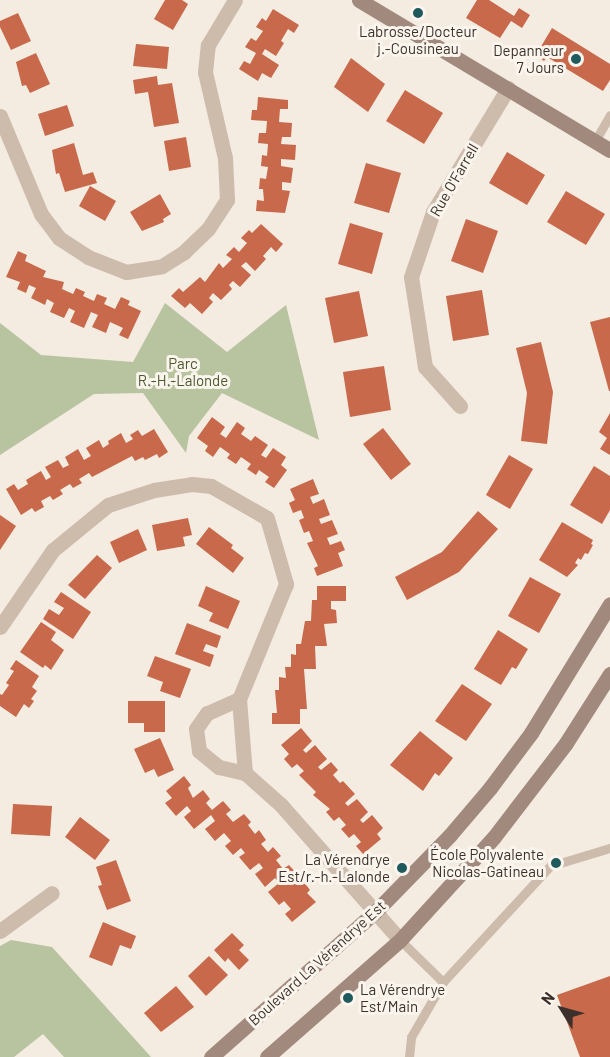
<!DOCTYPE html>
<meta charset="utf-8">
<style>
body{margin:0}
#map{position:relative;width:610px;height:1057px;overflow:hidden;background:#f4ebe1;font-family:Barlow,sans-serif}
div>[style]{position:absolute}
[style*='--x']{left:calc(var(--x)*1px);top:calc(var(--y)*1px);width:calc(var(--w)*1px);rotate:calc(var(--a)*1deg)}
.green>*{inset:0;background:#b8c4a0}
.building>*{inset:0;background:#c8694b}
.service>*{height:9px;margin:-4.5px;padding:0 4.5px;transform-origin:4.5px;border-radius:4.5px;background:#cdbbac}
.minor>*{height:15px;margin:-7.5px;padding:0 7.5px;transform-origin:7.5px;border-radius:7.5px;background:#cdbbac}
.secondary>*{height:15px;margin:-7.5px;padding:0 7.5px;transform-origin:7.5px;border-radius:7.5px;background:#a18a7d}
.dots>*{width:16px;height:16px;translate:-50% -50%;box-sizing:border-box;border:3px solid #fbf5ee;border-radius:50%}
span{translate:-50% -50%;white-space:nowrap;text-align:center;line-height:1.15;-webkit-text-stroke:6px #fbf5ee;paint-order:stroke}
.poi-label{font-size:15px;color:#3b302b}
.right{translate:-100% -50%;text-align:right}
.left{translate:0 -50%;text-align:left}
.street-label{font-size:15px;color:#3b302b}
.park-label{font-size:15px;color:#4a5a2e}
.north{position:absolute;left:532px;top:979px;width:60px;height:60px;-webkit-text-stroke:4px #fbf5ee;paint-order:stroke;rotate:307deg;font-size:16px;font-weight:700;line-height:24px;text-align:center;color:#3b302b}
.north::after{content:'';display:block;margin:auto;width:21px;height:27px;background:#3b302b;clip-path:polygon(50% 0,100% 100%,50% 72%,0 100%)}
</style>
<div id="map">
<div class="green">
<i style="clip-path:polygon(165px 303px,227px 352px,286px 305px,319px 440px,222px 393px,189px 436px,186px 453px,143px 393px,94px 394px,0 455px,0 323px,41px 355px,133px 362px)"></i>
<i style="clip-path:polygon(11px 940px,52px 947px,151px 1057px,64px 1057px,43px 1034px,14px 1057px,0 1057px,0 946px)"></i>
</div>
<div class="building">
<i style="clip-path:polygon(165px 0,182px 0,188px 4px,173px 30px,154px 19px)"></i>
<i style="clip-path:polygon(477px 0,489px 0,514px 16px,519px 8px,530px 15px,522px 28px,511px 21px,500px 38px,466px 18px)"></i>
<i style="clip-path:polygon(273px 9px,299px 25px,294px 33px,288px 29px,281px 41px,284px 43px,276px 56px,265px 49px,262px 54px,279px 65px,271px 78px,262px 73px,258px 81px,239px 69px,244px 61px,250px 64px,256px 53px,245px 47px,251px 38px,256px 41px,263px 31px,256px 27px,262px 18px,266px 21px)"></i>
<i style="clip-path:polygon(18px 13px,31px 41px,11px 50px,0 27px,0 21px)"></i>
<i style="clip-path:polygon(552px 28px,610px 64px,610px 80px,603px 91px,547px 57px,544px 61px,536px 55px)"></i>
<i style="clip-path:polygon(136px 44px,169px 47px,167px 69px,133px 66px)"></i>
<i style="clip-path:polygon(36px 53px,50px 84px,30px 93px,26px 85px,22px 86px,16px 62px)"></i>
<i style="clip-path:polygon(351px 58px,385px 84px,368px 112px,334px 87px)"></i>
<i style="clip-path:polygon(157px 76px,158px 85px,172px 83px,179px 123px,154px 127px,148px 92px,135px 94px,133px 80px)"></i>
<i style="clip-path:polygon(405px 90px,443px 113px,424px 144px,386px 121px)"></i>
<i style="clip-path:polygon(258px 97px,288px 100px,288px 109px,280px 109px,279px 122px,292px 123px,291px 137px,282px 137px,281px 144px,296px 145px,295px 160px,281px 159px,281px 166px,293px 168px,291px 183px,282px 182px,282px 190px,290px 191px,285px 213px,256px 211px,257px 200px,264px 201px,263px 189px,259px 189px,260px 178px,266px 179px,268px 167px,261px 166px,262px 155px,267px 156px,268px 144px,258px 143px,259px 133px,266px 133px,267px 121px,251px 120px,252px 110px,257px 110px)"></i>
<i style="clip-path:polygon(67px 105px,74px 126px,45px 136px,38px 114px)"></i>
<i style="clip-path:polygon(186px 137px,191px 167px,169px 171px,164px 141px)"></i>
<i style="clip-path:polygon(74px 143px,83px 175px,93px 172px,97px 183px,65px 192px,59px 173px,56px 174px,52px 150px)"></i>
<i style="clip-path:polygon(507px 152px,545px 175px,527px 205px,489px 183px)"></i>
<i style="clip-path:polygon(366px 163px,401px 173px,389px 213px,354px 203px)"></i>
<i style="clip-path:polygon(90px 186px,116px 201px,105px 221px,79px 206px)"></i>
<i style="clip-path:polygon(566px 191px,605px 214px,586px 245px,547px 222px)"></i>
<i style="clip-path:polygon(160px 194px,171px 214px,163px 219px,164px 222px,142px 231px,130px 212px)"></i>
<i style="clip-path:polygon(466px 219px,498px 231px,483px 273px,451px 261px)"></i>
<i style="clip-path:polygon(350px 223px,383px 233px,372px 274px,338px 264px)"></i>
<i style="clip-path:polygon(261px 224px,283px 244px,276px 252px,271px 247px,263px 256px,266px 259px,255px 271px,246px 262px,241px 266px,251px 275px,240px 287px,233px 281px,229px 285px,232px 289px,221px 300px,213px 293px,209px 298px,213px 302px,202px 314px,190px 303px,185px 308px,171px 296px,179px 288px,183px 292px,200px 277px,205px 282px,219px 263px,223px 268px,232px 259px,226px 255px,234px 247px,239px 252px,247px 243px,241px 238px,249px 230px,252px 233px)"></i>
<i style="clip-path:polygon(18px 251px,27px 255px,25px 261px,46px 271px,43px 277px,64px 282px,62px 289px,73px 294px,76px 288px,85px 292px,83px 296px,94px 301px,97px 294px,107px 298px,104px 304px,115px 309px,121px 297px,130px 301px,128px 305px,141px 311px,128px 339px,119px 335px,123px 328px,110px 322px,106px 333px,92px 327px,98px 315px,91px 312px,84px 328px,70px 322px,75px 311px,69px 308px,64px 318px,50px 312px,54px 303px,47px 299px,45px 305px,31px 298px,36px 288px,29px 285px,26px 293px,17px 289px,20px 282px,6px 277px)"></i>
<i style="clip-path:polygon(482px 290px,489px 335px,453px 341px,446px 296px)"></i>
<i style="clip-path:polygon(359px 291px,368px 336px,334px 343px,325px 298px)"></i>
<i style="clip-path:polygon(610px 317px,610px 391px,609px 391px,590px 322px)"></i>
<i style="clip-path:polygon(541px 342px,553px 392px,547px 444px,521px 441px,527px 393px,516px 348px)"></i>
<i style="clip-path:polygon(384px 366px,391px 410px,350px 417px,343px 372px)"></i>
<i style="clip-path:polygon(610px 413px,610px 455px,600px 449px,607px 438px,599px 432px)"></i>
<i style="clip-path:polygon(212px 417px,225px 427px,220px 434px,226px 438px,237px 422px,245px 428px,241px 434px,251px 441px,255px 436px,268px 445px,261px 455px,266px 458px,273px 448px,286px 457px,281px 465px,287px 470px,274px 488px,265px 482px,269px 477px,259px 470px,256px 475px,247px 469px,251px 464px,241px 457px,236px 464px,227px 458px,230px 454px,220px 447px,213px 457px,205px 451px,208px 446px,197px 438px)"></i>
<i style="clip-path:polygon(383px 428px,411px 464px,391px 480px,363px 444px)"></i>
<i style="clip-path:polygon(154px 429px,168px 452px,159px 458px,157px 454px,145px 460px,143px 457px,135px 461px,132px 456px,92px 477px,89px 473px,79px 479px,82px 483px,73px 488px,70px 484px,60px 490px,63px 494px,53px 500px,50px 496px,41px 501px,44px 507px,35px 512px,32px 508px,21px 515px,6px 489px,14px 484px,18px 490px,28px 484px,26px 480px,41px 471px,46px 480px,51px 477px,45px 467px,58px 460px,63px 468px,69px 465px,65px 457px,78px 449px,84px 460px,91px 456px,86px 448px,99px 440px,103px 448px,109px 444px,108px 441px,121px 433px,126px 443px,133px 439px,130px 435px,138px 430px,142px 436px)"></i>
<i style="clip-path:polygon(509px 455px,533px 469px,510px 509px,486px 495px)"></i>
<i style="clip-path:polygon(594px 466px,610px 476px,610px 510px,602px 524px,570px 505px)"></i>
<i style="clip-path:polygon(313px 479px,319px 494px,310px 497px,313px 504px,324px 499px,330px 515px,319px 519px,321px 524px,332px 520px,338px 534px,327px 538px,330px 545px,341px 541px,345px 550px,338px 553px,343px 566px,317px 576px,314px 568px,318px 566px,307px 543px,313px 541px,309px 531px,304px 533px,299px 520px,304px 518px,301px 510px,293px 513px,289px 503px,295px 500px,290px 489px)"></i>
<i style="clip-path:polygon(478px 511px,498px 529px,459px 572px,407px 600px,395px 577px,442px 552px)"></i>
<i style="clip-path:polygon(0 515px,16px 526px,0 550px)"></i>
<i style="clip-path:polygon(188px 518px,192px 535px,183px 537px,185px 546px,157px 551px,152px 525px)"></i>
<i style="clip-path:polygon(562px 522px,593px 540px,591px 544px,593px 545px,588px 554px,585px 553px,581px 560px,578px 558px,575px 563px,578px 565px,567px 577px,539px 560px)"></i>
<i style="clip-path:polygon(209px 527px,233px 545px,231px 548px,244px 558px,233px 573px,196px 544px)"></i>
<i style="clip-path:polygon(138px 529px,147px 550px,119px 563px,110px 542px)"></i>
<i style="clip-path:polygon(97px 555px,112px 568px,85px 599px,68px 585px)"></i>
<i style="clip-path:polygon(530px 577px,561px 594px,539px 633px,508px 616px)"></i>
<i style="clip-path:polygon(206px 586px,240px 601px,228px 629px,209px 621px,213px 613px,198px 606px)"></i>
<i style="clip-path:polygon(317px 586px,346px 586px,346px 601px,331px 601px,331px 609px,336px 610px,337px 623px,324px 624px,327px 646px,315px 646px,316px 669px,304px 669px,307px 709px,300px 709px,300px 724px,272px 724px,272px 713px,277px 713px,275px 690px,279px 690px,279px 677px,286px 678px,285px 667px,291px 667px,291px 654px,296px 655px,296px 644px,301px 644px,305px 621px,311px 621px,312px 600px,317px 600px)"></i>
<i style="clip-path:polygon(61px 592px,91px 612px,73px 639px,43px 619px,49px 609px,59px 615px,64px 608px,54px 602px)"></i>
<i style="clip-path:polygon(41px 622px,56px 632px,51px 640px,64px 650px,51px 670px,45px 665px,43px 668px,20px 652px)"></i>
<i style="clip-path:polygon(187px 623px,221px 636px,217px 648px,206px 644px,203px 651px,214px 655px,210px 667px,175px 654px)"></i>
<i style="clip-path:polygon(498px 630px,528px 649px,516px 669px,512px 667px,501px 685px,474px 669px)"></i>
<i style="clip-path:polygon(155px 656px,191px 669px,180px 698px,160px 691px,163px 682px,147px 676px)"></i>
<i style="clip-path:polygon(16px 660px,39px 676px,32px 687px,37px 691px,31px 699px,34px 701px,29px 708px,24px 704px,16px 717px,0 706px,0 694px,2px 695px,9px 685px,6px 683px,14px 671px,10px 669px)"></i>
<i style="clip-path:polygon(462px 684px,492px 704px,466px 741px,435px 721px)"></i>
<i style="clip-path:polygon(128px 701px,165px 701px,165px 732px,144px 732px,144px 723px,128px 723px)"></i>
<i style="clip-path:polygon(301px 728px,312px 741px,303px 750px,306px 753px,315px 745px,327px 759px,318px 767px,321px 770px,331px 762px,338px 770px,333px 775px,340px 783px,343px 781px,355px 794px,345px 803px,348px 806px,357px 799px,368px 812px,360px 820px,363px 823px,372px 815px,383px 828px,377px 834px,381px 839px,363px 854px,356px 846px,361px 842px,354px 834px,349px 838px,341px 829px,346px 825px,339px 817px,334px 821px,326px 812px,330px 809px,313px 795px,316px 792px,299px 775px,304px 771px,297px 764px,292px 768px,284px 759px,289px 754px,281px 745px)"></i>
<i style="clip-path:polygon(420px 731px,453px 758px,439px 776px,435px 773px,423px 791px,390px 765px)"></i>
<i style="clip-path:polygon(160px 738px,174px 770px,158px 777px,154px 769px,145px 773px,134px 749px)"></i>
<i style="clip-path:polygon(184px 776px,191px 785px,188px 788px,193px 798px,203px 790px,210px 799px,206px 803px,212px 810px,223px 801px,231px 810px,226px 814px,233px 822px,244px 814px,251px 822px,248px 825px,255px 834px,259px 830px,266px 840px,261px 844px,268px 852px,273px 847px,281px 856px,276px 860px,283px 869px,289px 865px,296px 873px,292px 877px,298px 885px,303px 881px,310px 890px,307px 893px,316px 902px,292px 922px,285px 914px,291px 909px,284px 901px,279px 905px,268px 892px,279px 883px,275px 878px,265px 887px,255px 874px,263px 868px,259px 863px,250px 870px,239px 857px,245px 853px,241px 848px,233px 855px,225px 846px,231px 841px,224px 833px,215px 841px,205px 829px,215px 821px,211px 815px,194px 829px,184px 817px,191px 811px,187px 806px,176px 816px,165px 803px,172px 798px,166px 791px)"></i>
<i style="clip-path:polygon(13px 804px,52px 806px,50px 836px,11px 834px)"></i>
<i style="clip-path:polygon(80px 817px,110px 840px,95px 860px,65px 837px)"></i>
<i style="clip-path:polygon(116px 860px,131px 901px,107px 910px,98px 886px,102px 885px,96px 867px)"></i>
<i style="clip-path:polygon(103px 922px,136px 936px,131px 949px,120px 945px,112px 966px,89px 957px)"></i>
<i style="clip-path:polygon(232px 933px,244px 945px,239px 950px,249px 960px,239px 970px,228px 958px,225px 962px,214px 950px)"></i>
<i style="clip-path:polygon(209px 956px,228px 975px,206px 996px,188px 976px)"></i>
<i style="clip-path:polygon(610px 976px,610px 1057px,580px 1057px,557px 995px)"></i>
<i style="clip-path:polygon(176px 986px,194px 1007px,161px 1032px,144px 1013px)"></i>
</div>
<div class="service">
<i style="--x:595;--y:141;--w:30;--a:-60"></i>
<i style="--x:400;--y:940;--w:60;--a:44.3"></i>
<i style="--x:409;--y:1057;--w:20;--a:-84"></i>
<i style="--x:411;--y:1037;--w:64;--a:-59.8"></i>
<i style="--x:443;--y:982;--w:158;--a:-47.3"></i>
<i style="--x:550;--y:866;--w:63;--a:-16.7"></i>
</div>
<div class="minor">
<i style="--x:0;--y:116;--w:106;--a:67.3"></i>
<i style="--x:41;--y:214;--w:30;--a:53"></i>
<i style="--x:59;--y:238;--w:35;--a:33"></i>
<i style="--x:88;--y:257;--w:41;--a:21.5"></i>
<i style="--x:126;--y:272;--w:36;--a:-9"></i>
<i style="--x:162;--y:266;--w:26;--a:-32"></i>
<i style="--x:184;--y:252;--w:33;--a:-44"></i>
<i style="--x:208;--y:229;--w:35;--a:-57"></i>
<i style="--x:227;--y:200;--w:42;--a:-92.7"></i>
<i style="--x:225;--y:158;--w:88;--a:-103.1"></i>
<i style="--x:205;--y:72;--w:27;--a:-84"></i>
<i style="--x:208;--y:45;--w:52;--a:-59"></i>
<i style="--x:460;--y:406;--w:52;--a:-131.9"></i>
<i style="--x:425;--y:367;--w:91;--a:-98.8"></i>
<i style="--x:411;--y:277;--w:69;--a:-71.3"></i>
<i style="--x:433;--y:212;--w:145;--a:-58.8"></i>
<i style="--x:0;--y:627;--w:93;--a:-55.5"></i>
<i style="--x:53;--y:550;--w:71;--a:-39.3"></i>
<i style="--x:108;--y:505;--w:48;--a:-18.1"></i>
<i style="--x:154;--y:490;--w:38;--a:-9"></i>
<i style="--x:192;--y:484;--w:19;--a:6"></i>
<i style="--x:211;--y:486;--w:64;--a:29.7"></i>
<i style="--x:267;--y:518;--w:69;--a:73.9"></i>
<i style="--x:286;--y:584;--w:124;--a:112.2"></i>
<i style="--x:239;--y:699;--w:74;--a:85.4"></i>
<i style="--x:245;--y:773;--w:48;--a:41.6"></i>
<i style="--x:281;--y:805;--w:180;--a:48.6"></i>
<i style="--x:239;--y:699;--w:35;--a:156"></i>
<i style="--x:207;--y:713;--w:19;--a:125"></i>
<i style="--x:196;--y:729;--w:22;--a:82"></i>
<i style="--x:199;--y:751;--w:26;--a:39"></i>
<i style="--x:219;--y:767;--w:27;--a:13"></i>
<i style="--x:0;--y:931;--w:64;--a:-36.2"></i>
</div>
<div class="secondary">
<i style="--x:359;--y:0;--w:292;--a:30.9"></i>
<i style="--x:211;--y:1057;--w:217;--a:-41.5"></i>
<i style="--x:374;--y:913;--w:109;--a:-45.7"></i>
<i style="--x:450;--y:835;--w:62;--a:-49.6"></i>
<i style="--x:490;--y:788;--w:69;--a:-53.3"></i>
<i style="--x:531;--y:733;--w:151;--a:-58.5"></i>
<i style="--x:267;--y:1057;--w:177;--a:-41.3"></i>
<i style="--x:400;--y:940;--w:139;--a:-47.6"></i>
<i style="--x:494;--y:837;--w:118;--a:-52.5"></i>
<i style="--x:566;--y:743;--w:82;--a:-57.5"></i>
</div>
<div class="dots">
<i style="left:418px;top:13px;background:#1f5a5e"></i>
<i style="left:576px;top:59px;background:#1f5a5e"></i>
<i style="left:556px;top:863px;background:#1f5a5e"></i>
<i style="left:402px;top:868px;background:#1f5a5e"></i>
<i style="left:348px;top:998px;background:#1f5a5e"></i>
</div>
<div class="poi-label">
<span style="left:418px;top:40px">Labrosse/Docteur<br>j.-Cousineau</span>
<span class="right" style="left:564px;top:59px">Depanneur<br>7 Jours</span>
<span class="right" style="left:544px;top:863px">École Polyvalente<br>Nicolas-Gatineau</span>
<span class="right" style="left:390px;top:868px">La Vérendrye<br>Est/r.-h.-Lalonde</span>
<span class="left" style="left:360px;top:998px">La Vérendrye<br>Est/Main</span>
</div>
<div class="street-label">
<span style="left:454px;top:180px;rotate:-60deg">Rue O'Farrell</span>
<span style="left:317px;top:963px;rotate:-42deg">Boulevard La Vérendrye Est</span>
</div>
<div class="park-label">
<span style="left:183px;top:372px">Parc<br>R.-H.-Lalonde</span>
</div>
<div class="north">N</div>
</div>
